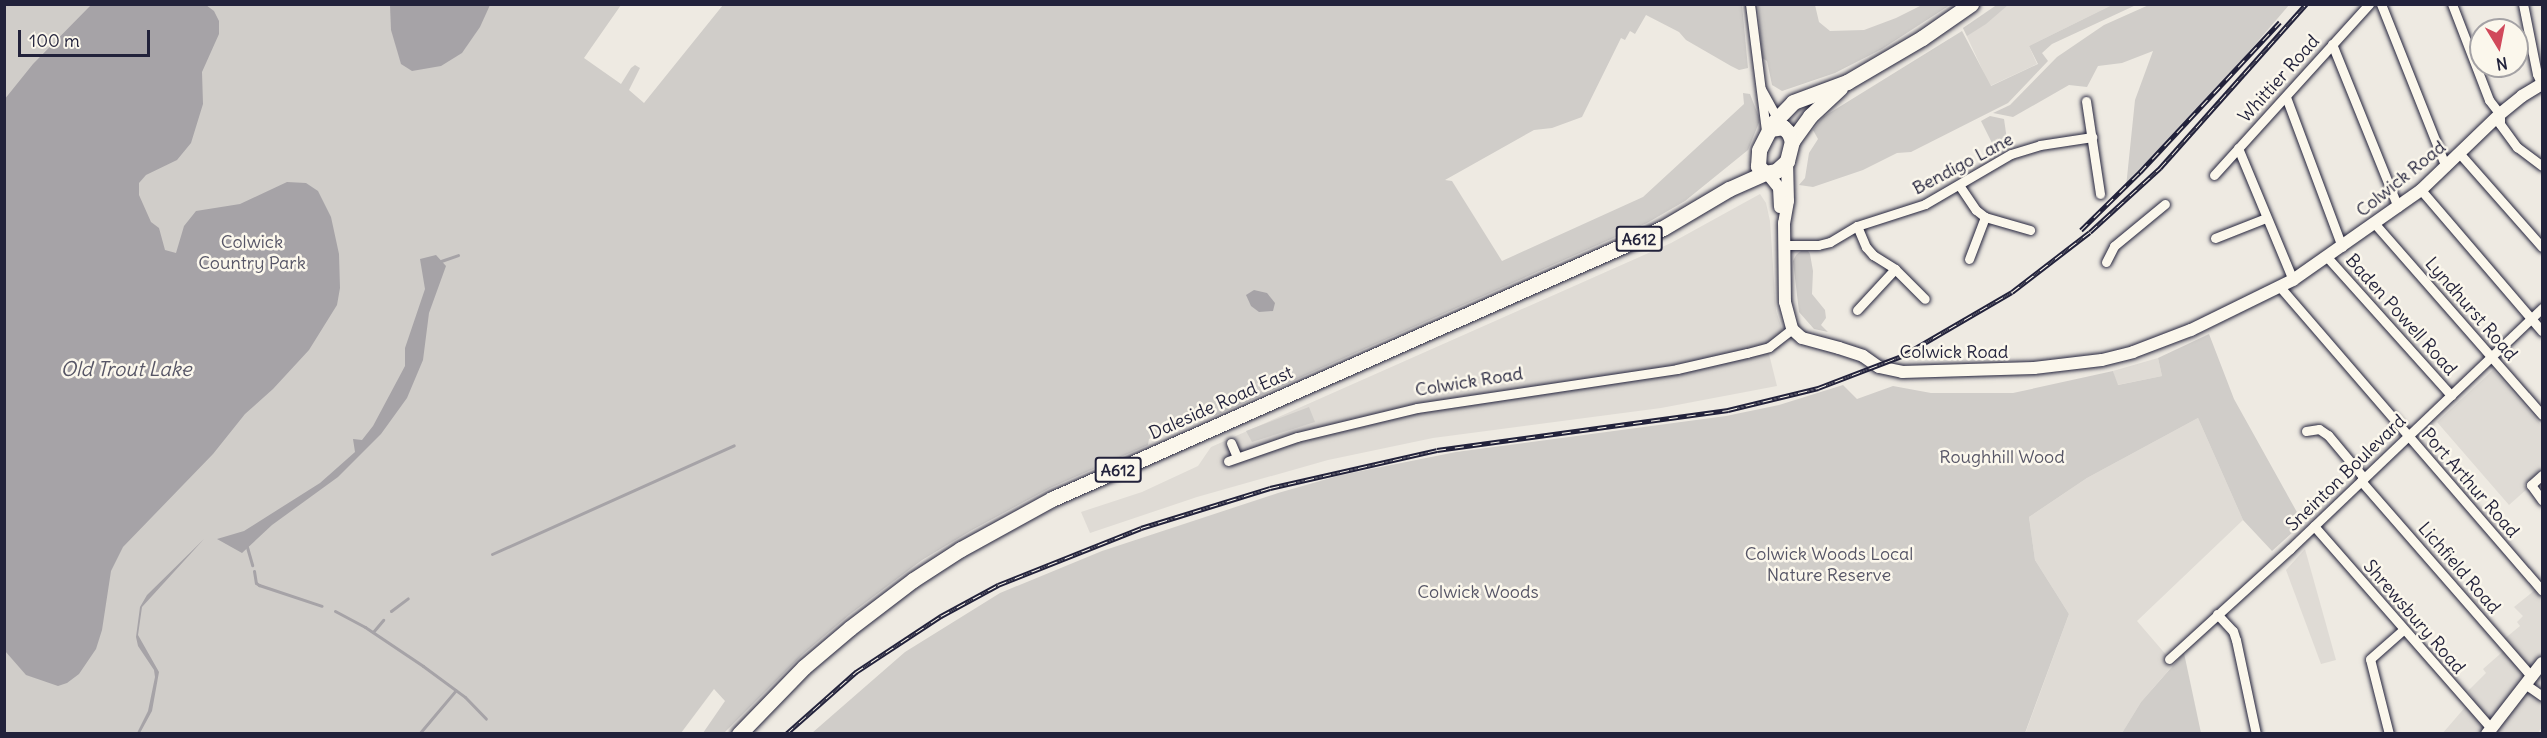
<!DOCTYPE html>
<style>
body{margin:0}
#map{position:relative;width:2547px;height:738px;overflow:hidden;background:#eeeae2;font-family:Delius,sans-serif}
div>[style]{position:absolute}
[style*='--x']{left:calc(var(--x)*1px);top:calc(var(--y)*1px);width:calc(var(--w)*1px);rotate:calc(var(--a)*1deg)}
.built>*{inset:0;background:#dfdbd5}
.green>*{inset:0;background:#d0cdc9}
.water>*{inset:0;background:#a6a3a7}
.stream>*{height:3px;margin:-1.5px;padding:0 1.5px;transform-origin:1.5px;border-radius:1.5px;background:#a6a3a7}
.roads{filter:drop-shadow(0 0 2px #22223b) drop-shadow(0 0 2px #22223b)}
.minor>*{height:9px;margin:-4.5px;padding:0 4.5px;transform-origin:4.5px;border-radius:4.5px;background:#fbf7ec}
.tertiary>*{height:12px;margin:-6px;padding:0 6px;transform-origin:6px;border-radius:6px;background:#fbf7ec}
.primary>*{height:15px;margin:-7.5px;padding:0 7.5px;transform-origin:7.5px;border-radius:7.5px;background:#fbf7ec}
.rail>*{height:5px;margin-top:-2.5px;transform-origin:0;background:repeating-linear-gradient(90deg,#fbf7ec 0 9px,#22223b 0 18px);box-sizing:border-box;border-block:2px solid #22223b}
span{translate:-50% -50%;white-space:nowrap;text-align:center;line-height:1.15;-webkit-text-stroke:5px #fbf7ec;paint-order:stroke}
.shield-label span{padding:2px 4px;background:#fbf7ec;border:2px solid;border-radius:4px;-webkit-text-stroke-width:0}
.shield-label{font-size:16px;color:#22223b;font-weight:700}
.street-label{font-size:18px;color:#22223b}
.park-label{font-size:18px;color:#565566}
.water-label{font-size:20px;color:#575666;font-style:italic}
.frame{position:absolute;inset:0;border:6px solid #22223b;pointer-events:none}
.north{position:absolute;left:2469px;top:18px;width:60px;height:60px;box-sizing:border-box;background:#fbf7ec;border:2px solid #a4a2a5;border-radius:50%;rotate:170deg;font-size:16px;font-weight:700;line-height:24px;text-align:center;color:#22223b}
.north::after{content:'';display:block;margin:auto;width:21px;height:27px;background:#d1495b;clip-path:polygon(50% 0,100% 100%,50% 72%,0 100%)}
.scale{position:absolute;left:18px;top:30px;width:132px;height:27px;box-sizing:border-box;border:3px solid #22223b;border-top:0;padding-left:8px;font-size:18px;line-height:21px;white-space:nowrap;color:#22223b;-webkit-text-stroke:4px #fbf7ec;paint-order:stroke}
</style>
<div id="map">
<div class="built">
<i style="clip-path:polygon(2002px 5px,2112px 5px,2029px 46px,2037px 64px,1990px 86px,1963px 28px)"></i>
<i style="clip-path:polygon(1760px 194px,1766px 203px,1770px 221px,1776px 311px,1784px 335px,1780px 348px,1769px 354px,1777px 386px,1661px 408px,1433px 438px,1328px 460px,1197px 497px,1090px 533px,1081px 512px,1142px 492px,1198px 466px,1211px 447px,1671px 243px)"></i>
<i style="clip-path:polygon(2158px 358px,2162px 376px,2117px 385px,2113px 371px)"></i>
<i style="clip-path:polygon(2493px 370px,2542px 426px,2542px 469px,2524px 485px,2527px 489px,2509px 505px,2437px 422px)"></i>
<i style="clip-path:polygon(2198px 418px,2243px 520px,2137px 621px,2174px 664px,2141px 702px,2122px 733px,2025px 734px,2069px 614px,2035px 560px,2029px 517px,2087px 478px)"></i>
<i style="clip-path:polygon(2305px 549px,2336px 660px,2321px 664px,2286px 570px)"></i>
<i style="clip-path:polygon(2535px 590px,2542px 598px,2542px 727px,2538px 733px,2442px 734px,2473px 698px,2468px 691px,2486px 673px,2483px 669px,2508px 647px,2503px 640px,2520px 626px,2517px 622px,2523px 616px,2514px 607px)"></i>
</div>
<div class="green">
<i style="clip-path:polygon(1998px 4px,2008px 5px,1986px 24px,1967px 36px,1963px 28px)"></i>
<i style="clip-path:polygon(2151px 4px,2289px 5px,2161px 154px,2126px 187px,2135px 100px,2153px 51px,2122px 63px,2098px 66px,2087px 87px,2069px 85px,2013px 117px,1993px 113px,2010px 105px,2057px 57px,2104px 25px)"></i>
<i style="clip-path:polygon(4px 5px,621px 5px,584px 58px,621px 84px,631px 68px,635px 65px,640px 68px,629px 90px,644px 103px,723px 5px,1742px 5px,1748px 68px,1739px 70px,1731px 66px,1686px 40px,1679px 32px,1646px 15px,1635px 34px,1630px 31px,1625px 40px,1621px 38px,1582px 117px,1552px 128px,1534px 130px,1445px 180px,1452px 181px,1502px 261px,1643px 197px,1744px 104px,1743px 93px,1750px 94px,1760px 120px,1748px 150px,1685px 201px,1647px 223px,1214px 416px,1212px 412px,1149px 439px,1148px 445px,1050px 488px,972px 530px,922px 560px,849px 615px,803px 654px,724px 733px,703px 733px,725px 701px,714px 689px,681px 733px,5px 733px)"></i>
<i style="clip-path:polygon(1758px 5px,1815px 5px,1819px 22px,1830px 31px,1864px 30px,1896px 18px,1922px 5px,1950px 5px,1882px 49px,1835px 73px,1782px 91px,1772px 85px,1767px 61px,1762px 58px)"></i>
<i style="clip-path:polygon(2112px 5px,2136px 5px,2052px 44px,2042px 53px,2048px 61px,2008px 103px,1911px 152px,1897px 153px,1863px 170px,1813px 187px,1799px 185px,1805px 178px,1809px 153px,1818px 139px,1813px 130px,1823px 117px,1962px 31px,1991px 86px,2038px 64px,2029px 46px)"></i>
<i style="clip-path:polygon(1990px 116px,2004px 119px,2008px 147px,1997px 153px,1981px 121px)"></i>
<i style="clip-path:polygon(1801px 251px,1808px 251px,1810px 254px,1813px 271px,1812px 294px,1825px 310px,1826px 318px,1821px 325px,1828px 332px,1814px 329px,1799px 312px,1793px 261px,1796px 255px)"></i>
<i style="clip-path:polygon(2209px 334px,2234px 399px,2303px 523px,2272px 551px,2243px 520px,2198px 418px,2087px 478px,2029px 517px,2035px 560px,2069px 614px,2025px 733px,812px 733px,905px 652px,1000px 593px,1102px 551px,1278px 493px,1341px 475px,1456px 452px,1726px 416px,1779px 405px,1843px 385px,1857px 399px,1893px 386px,1931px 393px,2013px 393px,2113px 371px,2118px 385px,2162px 376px,2158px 358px)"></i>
<i style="clip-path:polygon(1309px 407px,1315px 422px,1252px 442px,1246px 431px)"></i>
<i style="clip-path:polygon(2184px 653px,2201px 733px,2122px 733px,2141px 702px)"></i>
</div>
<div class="water">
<i style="clip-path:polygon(91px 5px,206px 5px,214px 11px,219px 21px,219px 34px,202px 72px,203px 104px,191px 143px,177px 160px,146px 175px,139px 183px,139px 195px,151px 222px,159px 228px,165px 250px,176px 253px,184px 226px,196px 211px,240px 204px,287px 182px,306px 183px,318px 191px,331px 217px,339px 254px,340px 288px,337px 305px,309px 350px,273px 389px,245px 414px,213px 454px,123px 547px,111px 571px,102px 630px,96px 649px,79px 674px,67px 683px,58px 686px,26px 675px,5px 651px,4px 100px,33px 64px)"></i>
<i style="clip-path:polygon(390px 5px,390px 4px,490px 5px,480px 27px,462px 53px,441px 66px,412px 71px,401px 64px,391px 30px)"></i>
<i style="clip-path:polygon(436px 255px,446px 266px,429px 313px,423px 360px,407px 398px,381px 434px,338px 477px,272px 525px,242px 553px,217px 539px,244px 531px,320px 483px,355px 452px,353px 439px,362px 440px,373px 426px,405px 366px,405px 348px,425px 289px,420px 259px)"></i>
<i style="clip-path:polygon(1254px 290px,1267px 293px,1275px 303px,1273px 311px,1259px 312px,1251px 306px,1246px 295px)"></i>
<i style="clip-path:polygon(204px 539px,142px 607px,138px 635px,159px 672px,152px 711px,140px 733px,137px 733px,148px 711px,155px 677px,154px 670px,138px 646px,136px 637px,140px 607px,147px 595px)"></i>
</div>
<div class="stream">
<i style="--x:441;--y:261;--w:18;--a:-19"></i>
<i style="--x:247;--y:547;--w:19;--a:74"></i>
<i style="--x:492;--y:554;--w:265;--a:-24.2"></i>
<i style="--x:254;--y:571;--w:12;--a:81"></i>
<i style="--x:256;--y:583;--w:4;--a:34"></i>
<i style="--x:259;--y:585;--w:66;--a:18.4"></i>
<i style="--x:335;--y:611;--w:34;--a:28"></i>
<i style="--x:365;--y:627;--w:70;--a:33.9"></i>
<i style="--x:423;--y:666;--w:52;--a:36.4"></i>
<i style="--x:465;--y:697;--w:30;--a:46"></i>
<i style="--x:391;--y:611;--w:21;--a:-37"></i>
<i style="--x:373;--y:632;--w:16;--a:-50"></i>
<i style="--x:419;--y:734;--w:57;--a:-49.9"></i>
</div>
<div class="roads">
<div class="minor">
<i style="--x:1750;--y:4;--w:128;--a:82.8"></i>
<i style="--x:2381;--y:4;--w:175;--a:68.3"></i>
<i style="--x:2452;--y:4;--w:103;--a:68.9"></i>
<i style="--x:2489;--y:100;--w:18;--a:52"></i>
<i style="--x:2500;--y:114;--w:10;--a:90"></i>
<i style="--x:2500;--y:124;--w:29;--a:54"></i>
<i style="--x:2517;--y:147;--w:31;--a:37"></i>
<i style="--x:2523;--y:4;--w:71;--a:78.7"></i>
<i style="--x:2537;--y:74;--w:12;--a:66"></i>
<i style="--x:2332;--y:44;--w:176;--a:68"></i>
<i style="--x:1761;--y:89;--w:37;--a:61"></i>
<i style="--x:2286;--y:97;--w:160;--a:69.5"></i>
<i style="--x:2086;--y:101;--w:94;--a:81.4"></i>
<i style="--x:2238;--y:148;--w:143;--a:67.4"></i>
<i style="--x:2460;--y:154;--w:124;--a:48.6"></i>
<i style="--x:2214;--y:175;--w:231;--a:-47.8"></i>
<i style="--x:1959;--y:185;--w:30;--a:56"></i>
<i style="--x:1976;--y:210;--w:11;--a:38"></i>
<i style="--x:1985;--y:217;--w:47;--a:16.1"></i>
<i style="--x:2421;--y:190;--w:186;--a:49.4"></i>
<i style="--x:2375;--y:224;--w:254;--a:48.8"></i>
<i style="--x:1857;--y:226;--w:23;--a:67"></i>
<i style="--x:1866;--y:247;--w:11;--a:49"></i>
<i style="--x:1873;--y:255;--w:26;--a:32"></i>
<i style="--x:1895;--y:269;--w:42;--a:45"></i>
<i style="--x:2215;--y:238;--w:55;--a:-21.4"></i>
<i style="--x:1784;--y:245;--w:34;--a:0"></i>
<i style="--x:1818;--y:245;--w:12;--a:-14"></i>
<i style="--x:1830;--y:242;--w:31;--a:-31"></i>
<i style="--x:1857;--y:226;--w:71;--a:-17.9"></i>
<i style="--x:1925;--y:204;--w:99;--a:-30.2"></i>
<i style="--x:2011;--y:154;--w:30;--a:-17"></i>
<i style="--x:2040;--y:145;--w:53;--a:-8.7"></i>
<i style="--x:2327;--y:257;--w:186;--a:48.1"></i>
<i style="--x:1969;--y:259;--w:45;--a:-69.1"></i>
<i style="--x:2106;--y:262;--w:18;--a:-63"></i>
<i style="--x:2114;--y:246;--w:66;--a:-39.5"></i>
<i style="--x:2280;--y:287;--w:401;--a:49.2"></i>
<i style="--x:1857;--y:310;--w:56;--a:-47.2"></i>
<i style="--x:2306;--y:431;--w:13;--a:-9"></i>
<i style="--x:2319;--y:429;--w:11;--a:34"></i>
<i style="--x:2328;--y:435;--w:56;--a:50.1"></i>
<i style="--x:1231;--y:443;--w:15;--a:67"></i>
<i style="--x:1228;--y:461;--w:73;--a:-19.2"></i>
<i style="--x:1297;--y:437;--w:123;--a:-13.6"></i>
<i style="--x:1417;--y:408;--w:263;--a:-8.5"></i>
<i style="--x:1677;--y:369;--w:72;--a:-12.9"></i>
<i style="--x:1747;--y:353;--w:23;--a:-15"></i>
<i style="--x:1769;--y:347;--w:29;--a:-38"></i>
<i style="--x:2542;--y:475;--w:15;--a:138"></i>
<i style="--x:2531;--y:485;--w:19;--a:54"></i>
<i style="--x:2361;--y:481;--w:260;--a:48.9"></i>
<i style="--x:2314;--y:526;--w:269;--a:48.8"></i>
<i style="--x:2217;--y:614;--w:23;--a:47"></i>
<i style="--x:2233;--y:631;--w:9;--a:72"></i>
<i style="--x:2236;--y:640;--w:96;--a:78"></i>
<i style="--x:2169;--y:659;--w:164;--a:-42.3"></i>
<i style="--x:2290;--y:549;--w:349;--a:-43.7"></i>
<i style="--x:2525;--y:684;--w:21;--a:35"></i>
<i style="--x:2389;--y:734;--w:77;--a:-104.2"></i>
<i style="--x:2370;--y:659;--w:44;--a:-41.3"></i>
</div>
<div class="tertiary">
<i style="--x:1787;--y:161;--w:40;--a:88.6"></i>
<i style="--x:1788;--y:201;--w:22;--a:100"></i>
<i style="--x:1784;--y:223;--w:79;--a:89.3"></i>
<i style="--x:1785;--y:302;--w:28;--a:75"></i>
<i style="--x:1792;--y:329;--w:13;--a:42"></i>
<i style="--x:1802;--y:338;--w:38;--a:15"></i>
<i style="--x:1839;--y:348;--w:25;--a:18"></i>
<i style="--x:1863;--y:356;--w:19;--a:35"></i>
<i style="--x:1879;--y:367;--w:24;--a:12"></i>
<i style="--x:1902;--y:372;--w:132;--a:-1.7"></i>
<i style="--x:2034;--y:368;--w:68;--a:-6.7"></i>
<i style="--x:2102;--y:360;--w:32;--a:-14"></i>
<i style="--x:2133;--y:352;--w:62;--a:-20.8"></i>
<i style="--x:2191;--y:330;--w:114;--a:-26.1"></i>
<i style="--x:2293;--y:280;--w:156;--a:-35.1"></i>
<i style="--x:2421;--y:190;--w:110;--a:-43.9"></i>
<i style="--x:2500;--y:114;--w:28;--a:-39"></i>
<i style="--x:2522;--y:96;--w:23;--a:-31"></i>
<i style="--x:1767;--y:173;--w:19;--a:51"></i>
<i style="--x:1779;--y:188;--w:19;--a:87"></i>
<i style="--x:2487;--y:734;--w:90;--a:-52.2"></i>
</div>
<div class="primary">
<i style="--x:1792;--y:141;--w:31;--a:-54"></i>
<i style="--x:1810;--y:116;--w:41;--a:-43"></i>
<i style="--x:1765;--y:173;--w:10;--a:-135"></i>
<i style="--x:1758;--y:166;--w:16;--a:-86"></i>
<i style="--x:1759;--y:150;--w:29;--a:-63"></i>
<i style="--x:1772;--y:124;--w:30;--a:-46"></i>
<i style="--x:1793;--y:102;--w:58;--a:-20.3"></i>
<i style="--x:1847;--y:82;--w:87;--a:-30.4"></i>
<i style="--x:1922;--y:38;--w:60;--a:-34.8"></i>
<i style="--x:739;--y:734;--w:93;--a:-45.9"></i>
<i style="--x:804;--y:667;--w:60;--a:-40.3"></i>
<i style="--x:850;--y:628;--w:79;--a:-37.3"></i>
<i style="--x:913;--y:580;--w:57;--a:-32.9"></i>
<i style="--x:961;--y:549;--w:104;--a:-28.8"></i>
<i style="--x:1052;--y:499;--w:668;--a:-23.92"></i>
<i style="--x:1663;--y:228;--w:77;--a:-30.6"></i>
<i style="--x:1729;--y:189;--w:39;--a:-24"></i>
<i style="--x:1765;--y:173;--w:11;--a:-10"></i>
<i style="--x:1776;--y:171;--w:15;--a:-42"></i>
<i style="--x:1787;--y:161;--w:21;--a:-76"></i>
<i style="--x:1792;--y:141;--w:9;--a:-111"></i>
<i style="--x:1789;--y:133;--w:8;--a:-135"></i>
<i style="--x:1783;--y:127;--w:13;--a:171"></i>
</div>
</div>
<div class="rail">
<i style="--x:2081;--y:230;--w:83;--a:-44.5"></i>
<i style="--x:2140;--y:172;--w:205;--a:-47"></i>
<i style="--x:786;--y:734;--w:94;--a:-41.5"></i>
<i style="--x:856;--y:672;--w:102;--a:-33.4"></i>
<i style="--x:941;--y:616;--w:65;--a:-28.5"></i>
<i style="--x:998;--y:585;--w:154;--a:-21.7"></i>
<i style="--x:1141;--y:528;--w:135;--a:-17.2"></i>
<i style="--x:1270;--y:488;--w:171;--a:-12.8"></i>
<i style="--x:1437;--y:450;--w:294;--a:-7.8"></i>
<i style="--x:1728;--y:410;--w:93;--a:-13.7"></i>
<i style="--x:1818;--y:388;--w:90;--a:-20.9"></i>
<i style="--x:1902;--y:356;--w:127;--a:-30.2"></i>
<i style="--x:2012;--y:292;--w:98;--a:-37.6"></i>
<i style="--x:2090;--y:232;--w:95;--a:-42.4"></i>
<i style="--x:2160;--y:168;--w:220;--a:-48.3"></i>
</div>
<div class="shield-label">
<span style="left:1639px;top:239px">A612</span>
<span style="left:1118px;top:470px">A612</span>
</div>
<div class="street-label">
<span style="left:2279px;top:79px;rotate:-48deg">Whittier Road</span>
<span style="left:1963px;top:164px;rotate:-28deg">Bendigo Lane</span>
<span style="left:2401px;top:179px;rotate:-39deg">Colwick Road</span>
<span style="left:2471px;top:309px;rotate:49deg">Lyndhurst Road</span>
<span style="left:2401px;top:315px;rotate:48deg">Baden Powell Road</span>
<span style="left:1954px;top:352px">Colwick Road</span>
<span style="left:1469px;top:382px;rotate:-9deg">Colwick Road</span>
<span style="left:1221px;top:403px;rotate:-24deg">Daleside Road East</span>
<span style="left:2346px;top:473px;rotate:-44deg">Sneinton Boulevard</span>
<span style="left:2470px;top:483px;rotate:49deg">Port Arthur Road</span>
<span style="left:2459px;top:568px;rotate:49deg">Lichfield Road</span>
<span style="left:2414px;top:617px;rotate:49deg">Shrewsbury Road</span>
</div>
<div class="park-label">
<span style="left:252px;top:253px">Colwick<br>Country Park</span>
<span style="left:2002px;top:457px">Roughhill Wood</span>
<span style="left:1829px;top:565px">Colwick Woods Local<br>Nature Reserve</span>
<span style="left:1478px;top:592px">Colwick Woods</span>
</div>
<div class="water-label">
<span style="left:126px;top:368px">Old Trout Lake</span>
</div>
<div class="frame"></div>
<div class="north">N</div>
<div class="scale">100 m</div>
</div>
